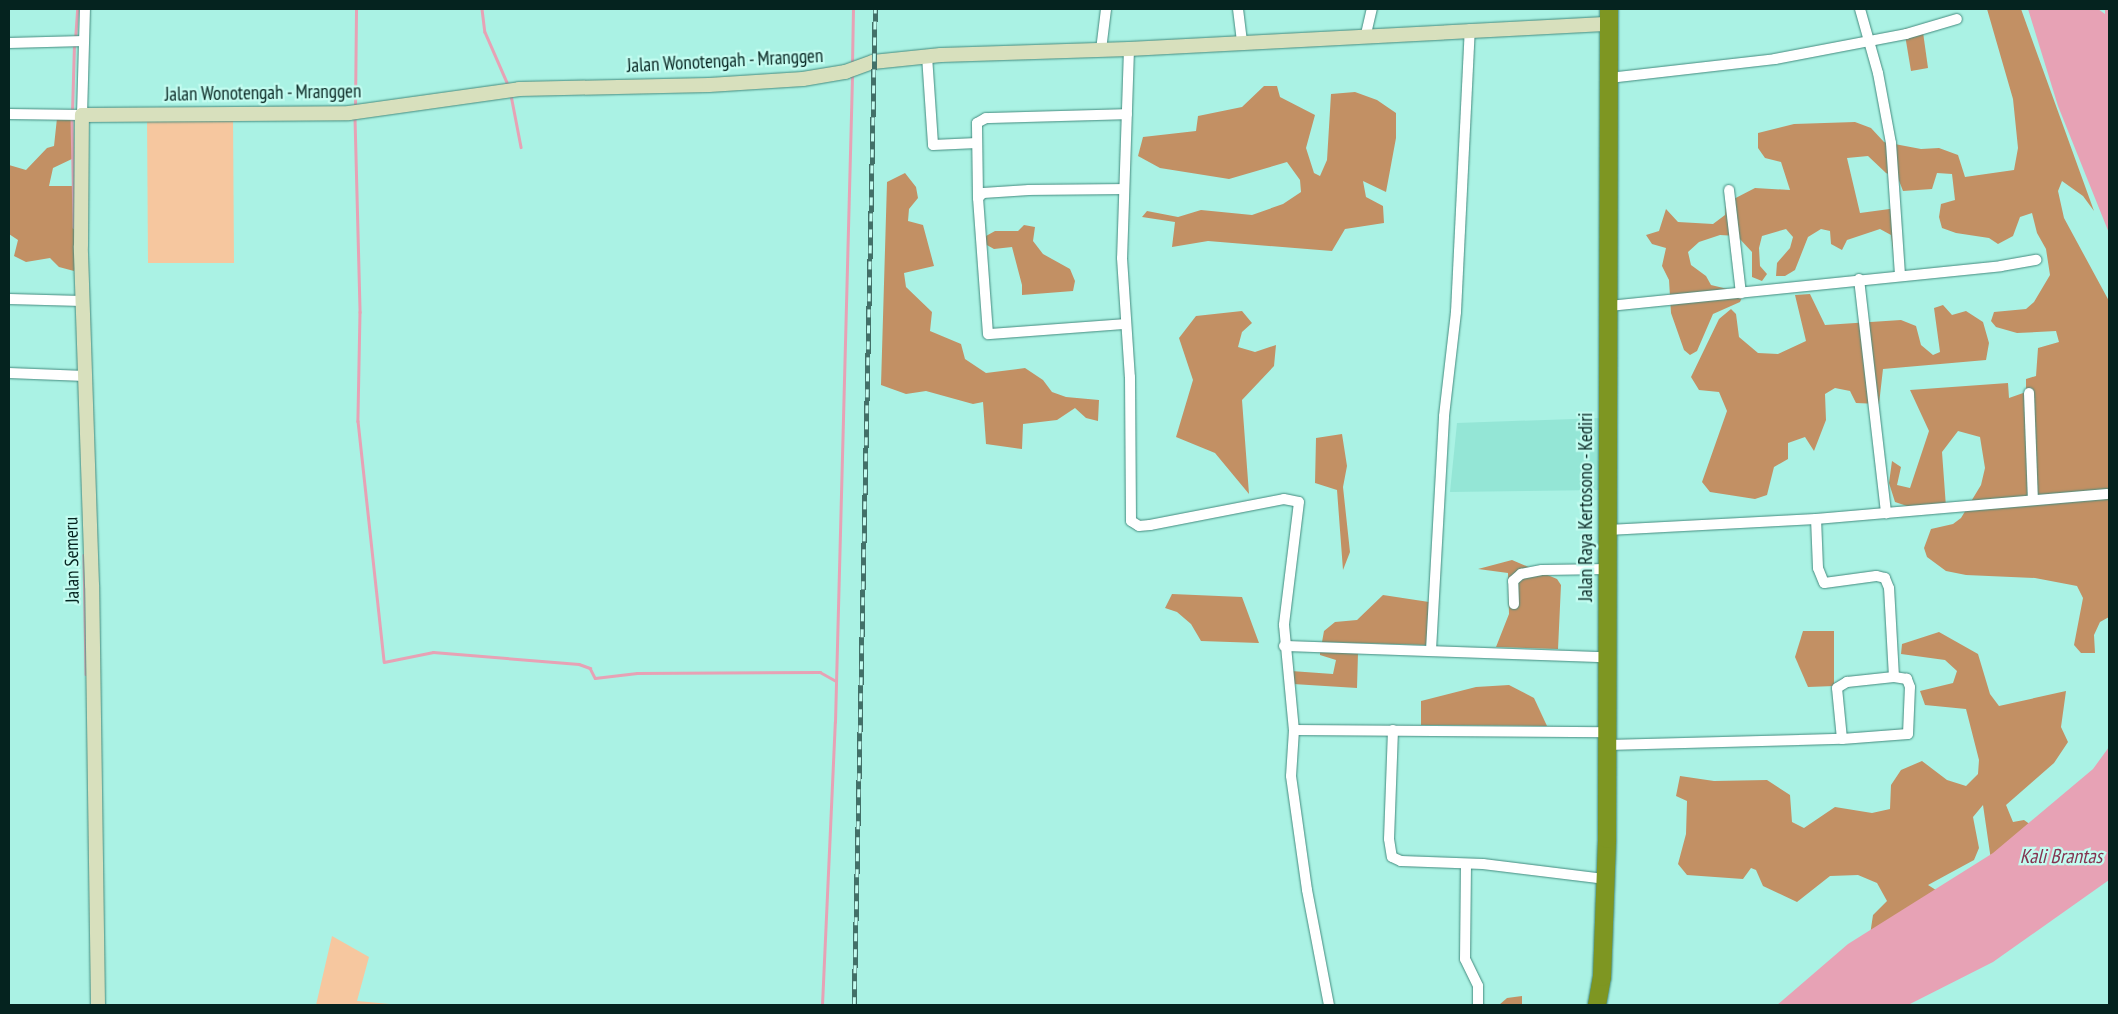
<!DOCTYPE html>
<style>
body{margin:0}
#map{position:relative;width:2118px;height:1014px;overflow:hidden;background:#aaf2e4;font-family:"PT Sans Narrow",sans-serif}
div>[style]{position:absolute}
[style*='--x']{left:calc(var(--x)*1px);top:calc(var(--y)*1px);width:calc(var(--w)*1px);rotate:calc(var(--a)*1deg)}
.built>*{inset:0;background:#94e6d6}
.green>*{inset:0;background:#f6c79f}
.forest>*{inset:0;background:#c29064}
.water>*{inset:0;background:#e7a2b5}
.stream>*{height:2.5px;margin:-1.25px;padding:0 1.25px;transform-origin:1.25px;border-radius:1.25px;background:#e7a2b5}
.roads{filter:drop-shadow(0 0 1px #448b7f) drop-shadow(0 0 1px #448b7f)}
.street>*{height:10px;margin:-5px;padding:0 5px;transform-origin:5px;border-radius:5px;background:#fff}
.secondary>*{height:14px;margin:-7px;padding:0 7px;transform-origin:7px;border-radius:7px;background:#d8e0bd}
.highway>*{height:18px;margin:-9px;padding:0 9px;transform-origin:9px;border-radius:9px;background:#7e9622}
.rail>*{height:4.5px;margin-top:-2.25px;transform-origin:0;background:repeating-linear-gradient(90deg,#c3fcf0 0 8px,#427068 0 16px);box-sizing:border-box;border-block:1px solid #427068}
span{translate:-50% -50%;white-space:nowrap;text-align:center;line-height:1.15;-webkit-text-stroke:4.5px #c3fcf0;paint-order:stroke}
.street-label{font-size:19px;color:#05231f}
.water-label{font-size:20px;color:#843350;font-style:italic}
.frame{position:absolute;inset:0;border:10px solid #05231f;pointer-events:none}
</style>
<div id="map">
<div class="built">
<i style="clip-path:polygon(1602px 418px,1601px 490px,1450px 492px,1457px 423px)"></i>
</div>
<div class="green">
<i style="clip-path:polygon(147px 116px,233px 116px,234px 263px,148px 263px)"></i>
<i style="clip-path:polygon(332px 936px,369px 957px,357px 1001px,401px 1005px,316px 1005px)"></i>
</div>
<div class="forest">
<i style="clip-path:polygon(1987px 9px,2021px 9px,2094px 211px,2083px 196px,2062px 181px,2058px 191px,2064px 218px,2109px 301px,2109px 617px,2100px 622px,2094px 635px,2095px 653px,2081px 653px,2074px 645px,2083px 598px,2077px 586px,2035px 578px,1966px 575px,1946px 571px,1927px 557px,1924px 548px,1931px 529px,1953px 524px,1961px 518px,1981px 485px,1985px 468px,1980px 437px,1958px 431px,1942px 452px,1946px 507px,1913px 508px,1895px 502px,1889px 483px,1892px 461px,1901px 467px,1897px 485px,1910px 488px,1929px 431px,1910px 390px,2008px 383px,2009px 398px,2026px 392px,2026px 379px,2036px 376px,2038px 348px,2059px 342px,2056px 331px,2017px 333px,1996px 327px,1991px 321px,1994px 312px,2026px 309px,2034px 302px,2050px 275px,2046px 249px,2037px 233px,2032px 213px,2020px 217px,2013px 236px,1998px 244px,1989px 238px,1956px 233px,1942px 228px,1939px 217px,1941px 204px,1955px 200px,1952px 174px,1937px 173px,1932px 189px,1903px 191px,1898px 178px,1886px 173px,1868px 156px,1847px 158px,1860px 213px,1897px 208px,1895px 264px,1891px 235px,1880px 229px,1847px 240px,1842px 250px,1831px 244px,1830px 231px,1821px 229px,1808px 237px,1795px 270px,1785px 276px,1776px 276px,1777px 263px,1790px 248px,1793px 237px,1786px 229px,1762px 236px,1759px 248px,1760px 266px,1767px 274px,1762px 281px,1752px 277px,1752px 252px,1737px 236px,1720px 235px,1699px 242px,1688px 252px,1691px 265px,1706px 276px,1711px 285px,1744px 293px,1740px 302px,1713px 314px,1697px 351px,1690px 355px,1684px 350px,1671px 313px,1669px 280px,1662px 266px,1666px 248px,1652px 244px,1646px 235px,1659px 231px,1666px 209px,1678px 222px,1713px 224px,1725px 215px,1726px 203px,1755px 188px,1790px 190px,1781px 162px,1765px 158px,1758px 148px,1758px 133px,1794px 124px,1855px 122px,1871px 128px,1884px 142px,1921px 149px,1939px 148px,1958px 155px,1965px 177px,2014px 170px,2018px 148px,2013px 99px)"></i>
<i style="clip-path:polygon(1922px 25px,1928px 68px,1911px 71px,1904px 29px)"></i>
<i style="clip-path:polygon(1264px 86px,1277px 86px,1280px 97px,1315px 115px,1306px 148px,1314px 173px,1320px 176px,1327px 160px,1331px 94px,1355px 92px,1377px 100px,1396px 113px,1396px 138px,1386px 192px,1363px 181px,1366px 197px,1383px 206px,1384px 223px,1345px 229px,1332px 251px,1208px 241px,1172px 247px,1175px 222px,1142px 217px,1147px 211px,1178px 217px,1201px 210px,1252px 215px,1283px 204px,1301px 192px,1300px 180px,1287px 162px,1229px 179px,1160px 168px,1138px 156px,1143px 137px,1196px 131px,1198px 116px,1242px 107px)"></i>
<i style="clip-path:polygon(72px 117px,74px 158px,53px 168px,49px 186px,76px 186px,78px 263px,74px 271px,59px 267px,50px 258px,26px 262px,14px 256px,18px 240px,9px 234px,9px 165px,26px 170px,47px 148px,54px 146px,57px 118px)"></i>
<i style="clip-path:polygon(905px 173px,916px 187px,918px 198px,909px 209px,908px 221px,923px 225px,934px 266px,904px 273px,906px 287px,932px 312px,930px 331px,961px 344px,965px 359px,986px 373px,1025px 368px,1043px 380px,1052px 392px,1066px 397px,1099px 400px,1098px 421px,1086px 418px,1075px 408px,1057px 420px,1023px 424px,1022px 449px,986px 444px,983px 402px,973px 404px,926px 391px,906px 394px,881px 385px,887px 182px)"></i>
<i style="clip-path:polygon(1024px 225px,1035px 227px,1033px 241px,1043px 254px,1070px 269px,1075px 281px,1073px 291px,1022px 295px,1022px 285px,1012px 247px,994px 249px,985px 244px,986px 236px,995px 231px,1018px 231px)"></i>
<i style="clip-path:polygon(1810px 294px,1825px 325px,1901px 320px,1916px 326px,1921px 345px,1933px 355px,1940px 352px,1934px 308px,1943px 305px,1952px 315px,1966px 311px,1983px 322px,1989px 343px,1986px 360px,1883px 369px,1879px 404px,1856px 403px,1850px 391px,1835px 388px,1825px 394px,1826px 420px,1814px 451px,1805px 437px,1788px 443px,1788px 459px,1774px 467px,1767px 495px,1755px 499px,1710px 492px,1702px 482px,1727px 411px,1719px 392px,1699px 390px,1691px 377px,1719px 319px,1731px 309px,1736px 314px,1739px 337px,1758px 353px,1778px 354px,1806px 341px,1795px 295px)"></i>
<i style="clip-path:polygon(1242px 311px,1252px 323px,1242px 332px,1238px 347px,1255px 352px,1276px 345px,1274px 366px,1242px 400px,1249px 494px,1215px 453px,1176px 437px,1193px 380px,1179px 338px,1196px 316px)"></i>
<i style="clip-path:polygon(1342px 434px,1347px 466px,1343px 487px,1350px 552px,1343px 570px,1337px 490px,1315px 483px,1316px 438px)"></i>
<i style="clip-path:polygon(1512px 560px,1557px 579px,1561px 585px,1558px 649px,1496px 647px,1509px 614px,1508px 573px,1478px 569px)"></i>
<i style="clip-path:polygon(1172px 594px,1242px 597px,1259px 643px,1201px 641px,1191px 624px,1177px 612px,1165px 608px)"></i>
<i style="clip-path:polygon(1383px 595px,1429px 602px,1427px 645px,1322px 642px,1324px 631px,1335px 622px,1357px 620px)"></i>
<i style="clip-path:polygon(1803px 631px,1834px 631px,1834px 686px,1808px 687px,1795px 657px)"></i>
<i style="clip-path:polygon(1939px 632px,1978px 654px,1990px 694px,1999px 706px,2066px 691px,2061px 727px,2068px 742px,2054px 763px,2006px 805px,2013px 822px,2024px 820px,2038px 830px,1992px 867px,1983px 805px,1973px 817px,1979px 848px,1974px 860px,1928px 885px,1947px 897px,1870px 935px,1873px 915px,1887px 901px,1877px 883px,1858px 875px,1830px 876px,1797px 902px,1763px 886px,1756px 870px,1751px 868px,1743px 879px,1687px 875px,1678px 864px,1686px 834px,1687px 801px,1676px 796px,1680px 776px,1714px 781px,1767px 780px,1790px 795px,1792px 822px,1804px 828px,1835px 807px,1872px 813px,1890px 809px,1891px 785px,1901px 770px,1922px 761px,1947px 780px,1966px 786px,1978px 774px,1979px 760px,1966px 709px,1925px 705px,1920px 691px,1953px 683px,1957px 671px,1945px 660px,1901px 654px,1902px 644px)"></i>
<i style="clip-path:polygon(1320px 652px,1358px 653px,1357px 688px,1293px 684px,1291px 671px,1333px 674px,1336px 660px,1320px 655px)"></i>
<i style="clip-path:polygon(1509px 685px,1534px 698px,1547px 726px,1421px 725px,1421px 701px,1476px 687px)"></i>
<i style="clip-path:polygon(1522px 996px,1522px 1005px,1499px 1005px,1507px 998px)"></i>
</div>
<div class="water">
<i style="clip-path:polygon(2028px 9px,2098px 9px,2105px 14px,2105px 9px,2109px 9px,2109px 233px,2058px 106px)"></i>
<i style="clip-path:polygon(2109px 747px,2109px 880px,1993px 962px,1908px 1005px,1777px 1005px,1848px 944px,1993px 853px,2093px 769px)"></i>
</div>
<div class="stream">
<i style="--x:482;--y:9;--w:23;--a:83"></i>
<i style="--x:485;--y:32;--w:60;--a:66.4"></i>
<i style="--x:75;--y:40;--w:31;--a:-86"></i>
<i style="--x:852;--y:65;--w:56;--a:-89"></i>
<i style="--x:511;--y:95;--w:53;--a:79.1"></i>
<i style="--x:355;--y:107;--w:98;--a:-89.4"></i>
<i style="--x:72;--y:112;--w:67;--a:-88.3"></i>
<i style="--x:72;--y:118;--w:109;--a:88.9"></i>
<i style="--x:355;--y:118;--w:194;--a:88.5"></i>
<i style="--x:360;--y:312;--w:109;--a:91.1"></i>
<i style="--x:358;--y:421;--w:242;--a:83.8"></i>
<i style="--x:384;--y:662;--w:50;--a:-11.5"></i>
<i style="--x:433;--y:652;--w:146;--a:4.7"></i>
<i style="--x:579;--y:664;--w:12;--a:20"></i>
<i style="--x:590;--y:668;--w:11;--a:63"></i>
<i style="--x:595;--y:678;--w:42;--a:-6.8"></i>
<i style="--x:637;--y:673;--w:183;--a:-0.3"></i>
<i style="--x:820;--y:672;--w:18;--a:29"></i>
<i style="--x:84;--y:555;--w:119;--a:89"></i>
<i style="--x:822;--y:1005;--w:283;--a:-87.4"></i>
<i style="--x:835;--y:722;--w:647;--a:-88.49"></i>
</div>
<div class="roads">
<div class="street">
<i style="--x:1238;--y:9;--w:34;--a:83"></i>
<i style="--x:1860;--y:9;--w:66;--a:74.3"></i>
<i style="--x:1878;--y:73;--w:71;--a:79.5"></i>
<i style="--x:1891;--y:143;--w:131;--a:86.1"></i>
<i style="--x:1366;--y:34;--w:26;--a:-77"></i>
<i style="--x:9;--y:43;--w:75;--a:-1.5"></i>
<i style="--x:1129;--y:49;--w:209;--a:91.9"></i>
<i style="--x:1122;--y:258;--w:119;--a:86.2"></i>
<i style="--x:1130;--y:377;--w:144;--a:89.6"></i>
<i style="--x:1131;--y:521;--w:9;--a:32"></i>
<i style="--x:1139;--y:526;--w:11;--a:-5"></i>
<i style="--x:1150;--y:525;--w:136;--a:-11"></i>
<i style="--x:1284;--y:499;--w:15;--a:11"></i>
<i style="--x:1299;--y:502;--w:124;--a:97"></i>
<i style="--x:1284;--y:625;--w:105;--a:84.6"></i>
<i style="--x:1294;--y:730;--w:314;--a:0.4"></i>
<i style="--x:1101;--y:50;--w:41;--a:-83"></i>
<i style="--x:927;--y:56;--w:89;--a:86.1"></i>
<i style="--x:933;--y:145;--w:44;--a:-2.6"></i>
<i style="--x:1609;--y:78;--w:167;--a:-6.5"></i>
<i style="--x:1775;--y:59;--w:133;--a:-10.8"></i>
<i style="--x:1906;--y:34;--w:53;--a:-16.4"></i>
<i style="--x:9;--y:114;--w:73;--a:0.8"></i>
<i style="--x:82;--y:115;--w:106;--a:-88.4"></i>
<i style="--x:1729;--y:190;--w:104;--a:83.4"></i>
<i style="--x:978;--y:198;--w:7;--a:-45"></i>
<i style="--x:983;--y:193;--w:46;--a:-3.7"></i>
<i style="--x:1029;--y:190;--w:95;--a:-0.6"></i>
<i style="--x:1859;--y:279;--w:236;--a:83.4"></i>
<i style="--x:9;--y:299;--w:73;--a:1.6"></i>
<i style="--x:1609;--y:306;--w:394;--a:-5.8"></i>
<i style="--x:2001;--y:266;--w:36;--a:-10"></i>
<i style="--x:1125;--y:324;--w:137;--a:175.8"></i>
<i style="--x:988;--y:334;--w:136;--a:-94.2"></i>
<i style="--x:978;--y:198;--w:75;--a:-90.8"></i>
<i style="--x:977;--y:123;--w:10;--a:-29"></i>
<i style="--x:986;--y:118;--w:141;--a:-1.6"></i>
<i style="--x:9;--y:373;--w:76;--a:2.3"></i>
<i style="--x:2029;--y:393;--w:107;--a:87.9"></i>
<i style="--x:1608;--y:530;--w:208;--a:-3"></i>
<i style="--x:1816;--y:519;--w:292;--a:-4.9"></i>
<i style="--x:1514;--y:604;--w:23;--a:-92"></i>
<i style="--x:1513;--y:581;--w:11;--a:-41"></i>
<i style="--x:1521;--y:574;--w:21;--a:-11"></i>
<i style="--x:1542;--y:570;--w:66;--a:-0.9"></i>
<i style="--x:1284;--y:646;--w:323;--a:2"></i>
<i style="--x:1431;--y:650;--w:234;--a:-86.8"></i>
<i style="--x:1444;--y:416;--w:105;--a:-83.4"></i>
<i style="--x:1456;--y:312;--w:283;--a:-87.2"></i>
<i style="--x:1294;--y:730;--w:46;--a:93.7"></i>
<i style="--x:1291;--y:776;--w:115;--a:82"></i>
<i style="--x:1307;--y:890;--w:117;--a:79.2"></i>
<i style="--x:1393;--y:730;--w:109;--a:92.1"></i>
<i style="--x:1389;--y:839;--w:18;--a:81"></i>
<i style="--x:1392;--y:857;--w:10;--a:24"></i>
<i style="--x:1401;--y:861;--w:82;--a:2.1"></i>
<i style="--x:1483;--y:864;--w:124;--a:7"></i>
<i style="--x:1842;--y:739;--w:66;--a:-4.3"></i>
<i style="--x:1908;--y:734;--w:47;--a:-87.6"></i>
<i style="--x:1910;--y:687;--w:9;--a:-111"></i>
<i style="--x:1907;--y:679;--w:13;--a:-171"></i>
<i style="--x:1607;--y:745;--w:235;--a:-1.5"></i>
<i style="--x:1842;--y:739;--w:51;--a:-95.6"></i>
<i style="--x:1837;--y:688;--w:12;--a:-31"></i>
<i style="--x:1847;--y:682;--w:47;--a:-6.1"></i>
<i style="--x:1894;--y:677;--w:89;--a:-93.2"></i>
<i style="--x:1889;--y:588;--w:11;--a:-112"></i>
<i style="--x:1885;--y:578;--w:9;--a:-167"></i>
<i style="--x:1876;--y:576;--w:52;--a:172.3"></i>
<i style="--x:1824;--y:583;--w:16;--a:-112"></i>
<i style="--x:1818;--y:568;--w:49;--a:-92.3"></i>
<i style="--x:1466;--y:864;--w:95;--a:90.6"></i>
<i style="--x:1465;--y:959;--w:30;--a:64"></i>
<i style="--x:1478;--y:986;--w:19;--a:90"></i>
</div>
<div class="secondary">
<i style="--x:98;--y:1005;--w:420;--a:-90.8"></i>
<i style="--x:92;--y:585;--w:339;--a:-91.9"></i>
<i style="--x:81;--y:246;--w:131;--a:-89.6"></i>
<i style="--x:82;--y:115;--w:267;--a:-0.4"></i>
<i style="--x:349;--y:113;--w:172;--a:-8"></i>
<i style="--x:519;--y:89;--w:190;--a:-1.2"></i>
<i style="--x:709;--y:85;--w:94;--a:-3.7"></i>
<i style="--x:803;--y:79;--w:43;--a:-9.5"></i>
<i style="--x:845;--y:72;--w:30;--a:-20"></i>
<i style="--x:873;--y:62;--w:68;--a:-5.9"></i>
<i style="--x:941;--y:55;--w:188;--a:-1.8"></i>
<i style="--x:1129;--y:49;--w:481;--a:-3"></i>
</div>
<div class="highway">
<i style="--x:1597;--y:1005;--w:28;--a:-80"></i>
<i style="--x:1602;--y:977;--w:138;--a:-87.9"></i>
<i style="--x:1607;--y:839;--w:830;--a:-89.86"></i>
</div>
</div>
<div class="rail">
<i style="--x:854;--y:1005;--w:996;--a:-88.79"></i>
</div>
<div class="street-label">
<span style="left:725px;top:61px;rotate:-3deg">Jalan Wonotengah - Mranggen</span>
<span style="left:263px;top:93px;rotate:-1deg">Jalan Wonotengah - Mranggen</span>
<span style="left:1586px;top:507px;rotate:-90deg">Jalan Raya Kertosono - Kediri</span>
<span style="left:72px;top:560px;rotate:-91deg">Jalan Semeru</span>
</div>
<div class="water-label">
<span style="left:2061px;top:856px">Kali Brantas</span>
</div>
<div class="frame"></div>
</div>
